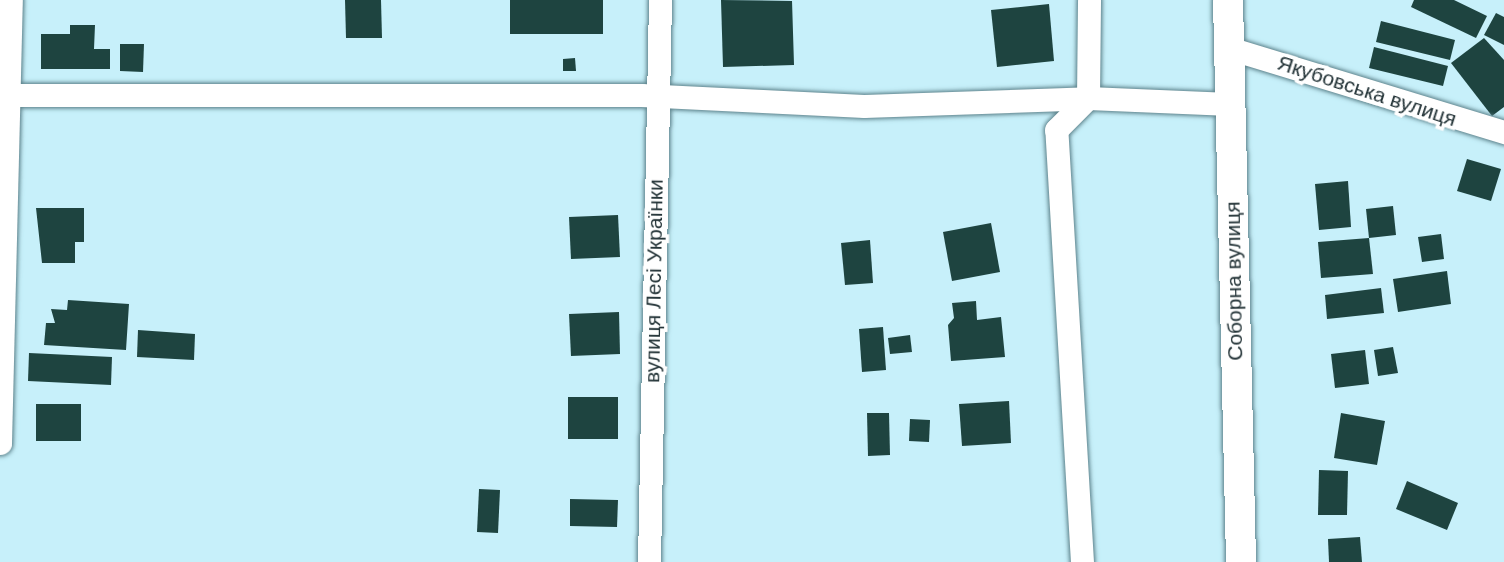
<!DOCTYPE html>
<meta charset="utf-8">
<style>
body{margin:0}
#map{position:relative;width:1504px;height:562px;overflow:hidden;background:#c7f0fa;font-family:Arial,sans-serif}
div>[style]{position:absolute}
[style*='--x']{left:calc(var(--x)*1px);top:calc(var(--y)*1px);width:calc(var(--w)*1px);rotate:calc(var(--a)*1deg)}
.building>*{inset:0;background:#1e4440}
.roads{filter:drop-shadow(0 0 2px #5d838c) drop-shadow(0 0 2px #5d838c)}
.minor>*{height:23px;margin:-11.5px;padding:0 11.5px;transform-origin:11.5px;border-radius:11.5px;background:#fff}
.tertiary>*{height:30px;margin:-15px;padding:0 15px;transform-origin:15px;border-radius:15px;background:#fff}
span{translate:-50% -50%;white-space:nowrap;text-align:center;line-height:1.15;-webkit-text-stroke:7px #fff;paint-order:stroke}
.street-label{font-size:21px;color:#233337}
</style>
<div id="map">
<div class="building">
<i style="clip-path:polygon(345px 0,381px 0,382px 38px,346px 38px)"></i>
<i style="clip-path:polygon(510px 0,603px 0,603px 34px,510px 34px)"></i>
<i style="clip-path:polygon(721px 0,792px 1px,794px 65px,723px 67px)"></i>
<i style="clip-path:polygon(1414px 0,1454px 0,1487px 16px,1476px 38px,1411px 7px)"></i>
<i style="clip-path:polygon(1049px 4px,1054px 61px,997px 67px,991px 10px)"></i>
<i style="clip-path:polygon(1496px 13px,1504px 17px,1504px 45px,1484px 35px)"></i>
<i style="clip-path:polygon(1381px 21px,1455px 40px,1450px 60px,1376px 42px)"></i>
<i style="clip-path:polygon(70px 25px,95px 25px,94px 49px,110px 49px,110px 69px,41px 69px,41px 34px,70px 34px)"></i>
<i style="clip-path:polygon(1484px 38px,1504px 60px,1504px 107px,1492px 116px,1451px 63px)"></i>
<i style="clip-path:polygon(120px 44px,144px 44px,143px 72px,120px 71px)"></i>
<i style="clip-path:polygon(1374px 47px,1448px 66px,1443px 86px,1369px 68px)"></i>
<i style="clip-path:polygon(575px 58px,576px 71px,563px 71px,563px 59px)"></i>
<i style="clip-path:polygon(1467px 159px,1501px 169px,1491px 201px,1457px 191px)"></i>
<i style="clip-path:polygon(1348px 181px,1351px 227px,1319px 230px,1315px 184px)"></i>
<i style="clip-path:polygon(1393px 206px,1396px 235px,1369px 238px,1366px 209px)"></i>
<i style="clip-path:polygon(36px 208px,84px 208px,84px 242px,75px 242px,75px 263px,42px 263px)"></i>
<i style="clip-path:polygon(618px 215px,620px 257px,571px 259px,569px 217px)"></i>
<i style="clip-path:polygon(991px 223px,1000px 272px,952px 281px,943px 232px)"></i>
<i style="clip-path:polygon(1441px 234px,1444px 259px,1422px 262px,1418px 237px)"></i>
<i style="clip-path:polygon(1369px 238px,1373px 274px,1321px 278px,1318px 242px)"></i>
<i style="clip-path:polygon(870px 240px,873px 283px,845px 285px,841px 243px)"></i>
<i style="clip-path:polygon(1447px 271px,1451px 304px,1398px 312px,1393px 279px)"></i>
<i style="clip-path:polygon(1381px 288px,1384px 313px,1327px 319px,1325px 295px)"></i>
<i style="clip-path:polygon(68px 300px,129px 304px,126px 350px,44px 345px,46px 323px,55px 323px,51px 309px,67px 310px)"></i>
<i style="clip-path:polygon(976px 301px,977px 320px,1001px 317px,1005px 357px,951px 361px,948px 325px,954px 318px,952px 303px)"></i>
<i style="clip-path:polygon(619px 312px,620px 354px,571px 356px,569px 314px)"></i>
<i style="clip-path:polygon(883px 327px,886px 370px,862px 372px,859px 329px)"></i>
<i style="clip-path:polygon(138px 330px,195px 334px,194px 360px,137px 357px)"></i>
<i style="clip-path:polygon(910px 335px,912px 352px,890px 354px,888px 338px)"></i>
<i style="clip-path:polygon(1393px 347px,1398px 373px,1378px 376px,1374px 350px)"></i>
<i style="clip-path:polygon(1365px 350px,1369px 384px,1335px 388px,1331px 354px)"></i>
<i style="clip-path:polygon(29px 353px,112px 357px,111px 385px,28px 381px)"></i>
<i style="clip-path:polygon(568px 397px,618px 397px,618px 439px,568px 439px)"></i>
<i style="clip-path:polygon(1009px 401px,1011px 443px,962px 446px,959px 404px)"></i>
<i style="clip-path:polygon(36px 404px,81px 404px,81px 441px,36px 441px)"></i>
<i style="clip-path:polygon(867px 413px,889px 413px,890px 455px,868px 456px)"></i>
<i style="clip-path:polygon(1341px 413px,1385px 421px,1377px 465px,1334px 458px)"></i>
<i style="clip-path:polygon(910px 419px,930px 420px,929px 442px,909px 441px)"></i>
<i style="clip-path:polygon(1319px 470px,1348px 471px,1347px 515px,1318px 515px)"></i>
<i style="clip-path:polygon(1407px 481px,1458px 503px,1447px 530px,1396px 509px)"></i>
<i style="clip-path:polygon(479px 489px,500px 490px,498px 533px,477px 532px)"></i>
<i style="clip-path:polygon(570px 499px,618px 500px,617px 527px,570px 526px)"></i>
<i style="clip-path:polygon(1360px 537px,1362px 562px,1329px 562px,1328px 539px)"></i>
</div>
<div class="roads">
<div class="minor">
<i style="--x:1229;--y:48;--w:288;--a:17"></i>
<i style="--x:0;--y:95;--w:641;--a:0"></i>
<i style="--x:641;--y:95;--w:223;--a:2.8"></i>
<i style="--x:864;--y:106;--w:224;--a:-2"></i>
<i style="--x:1088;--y:98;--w:142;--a:2.4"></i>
<i style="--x:0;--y:443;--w:443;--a:-88.6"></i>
<i style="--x:649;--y:562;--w:562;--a:-88.88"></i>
<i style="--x:1082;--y:562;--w:433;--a:-93.4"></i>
<i style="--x:1056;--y:130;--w:45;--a:-45"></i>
<i style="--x:1088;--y:98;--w:98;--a:-89.4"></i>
</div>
<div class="tertiary">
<i style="--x:1228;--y:0;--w:562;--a:88.67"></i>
</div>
</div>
<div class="street-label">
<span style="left:1367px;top:91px;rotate:18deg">Якубовська вулиця</span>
<span style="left:654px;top:281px;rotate:-89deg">вулиця Лесі Українки</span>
<span style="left:1234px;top:281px;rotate:-91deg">Соборна вулиця</span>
</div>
</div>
